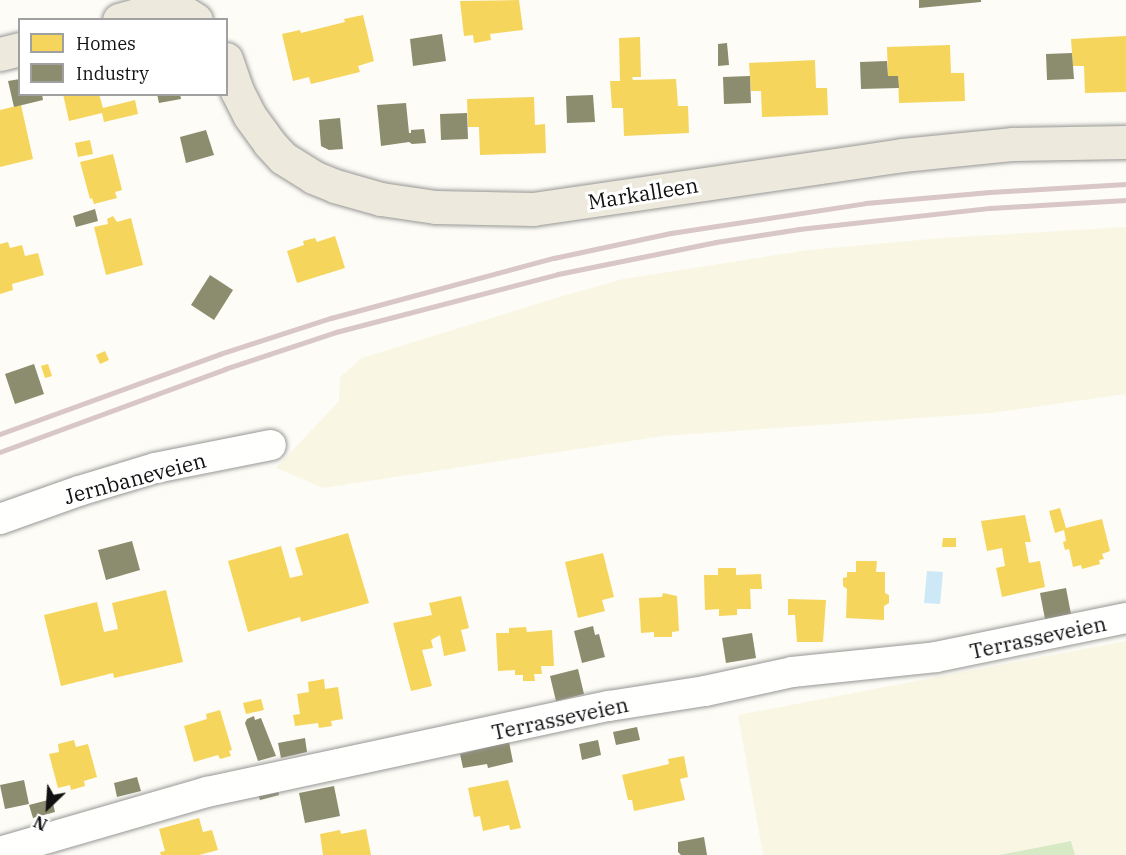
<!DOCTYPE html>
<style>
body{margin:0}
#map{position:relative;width:1126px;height:855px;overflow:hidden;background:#fdfcf7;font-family:"IBM Plex Serif",serif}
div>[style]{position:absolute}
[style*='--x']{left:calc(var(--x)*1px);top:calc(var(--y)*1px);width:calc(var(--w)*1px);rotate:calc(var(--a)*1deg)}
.farmland>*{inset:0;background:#f9f7e4}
.forest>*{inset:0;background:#d8eac5}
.water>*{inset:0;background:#cde8f7}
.homes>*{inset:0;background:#f6d55c}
.industry>*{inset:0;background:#8c8c6e}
.roads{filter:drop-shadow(0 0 2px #979795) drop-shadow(0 0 2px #979795)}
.minor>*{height:30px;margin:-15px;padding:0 15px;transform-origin:15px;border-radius:15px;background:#fffffe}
.major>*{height:33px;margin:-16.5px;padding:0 16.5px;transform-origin:16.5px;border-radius:16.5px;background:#ede9dc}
.rail>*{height:4.5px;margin:-2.25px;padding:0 2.25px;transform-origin:2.25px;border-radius:2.25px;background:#d9c6c7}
span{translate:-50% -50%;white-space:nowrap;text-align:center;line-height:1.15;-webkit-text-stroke:6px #fff;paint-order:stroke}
.street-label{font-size:21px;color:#111}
.legend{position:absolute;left:18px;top:18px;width:210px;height:78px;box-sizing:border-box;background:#fff;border:2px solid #a0a0a0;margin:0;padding:8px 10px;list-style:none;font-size:18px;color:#111}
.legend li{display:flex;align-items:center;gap:12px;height:30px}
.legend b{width:30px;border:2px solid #a0a0a0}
.north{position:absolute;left:18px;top:777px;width:60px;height:60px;-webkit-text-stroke:4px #fff;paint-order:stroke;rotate:205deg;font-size:16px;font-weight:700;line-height:24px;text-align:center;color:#111}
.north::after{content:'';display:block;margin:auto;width:21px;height:27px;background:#111;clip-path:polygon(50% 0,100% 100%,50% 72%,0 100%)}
</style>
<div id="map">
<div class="farmland">
<i style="clip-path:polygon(1126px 227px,1126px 394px,991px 413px,663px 436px,323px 488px,276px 468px,339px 401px,340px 377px,362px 358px,559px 297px,623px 279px,808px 250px,942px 238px)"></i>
<i style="clip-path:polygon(1126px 641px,1126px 855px,1075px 855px,1071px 841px,999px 855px,763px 855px,738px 715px)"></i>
</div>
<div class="forest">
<i style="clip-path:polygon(1071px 841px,1075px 855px,999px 855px)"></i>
</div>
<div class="water">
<i style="clip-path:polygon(927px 571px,943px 572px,940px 604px,924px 603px)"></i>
</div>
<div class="homes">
<i style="clip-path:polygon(519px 0,523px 30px,490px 34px,491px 40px,474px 43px,473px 35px,464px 36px,460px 1px)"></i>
<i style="clip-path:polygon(363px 15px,374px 61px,358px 66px,360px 72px,311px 84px,309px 77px,293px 81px,282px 34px,300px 30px,301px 33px,345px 22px,344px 19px)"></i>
<i style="clip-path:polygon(1126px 36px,1126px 92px,1085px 93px,1084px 66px,1073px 66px,1071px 39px)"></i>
<i style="clip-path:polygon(640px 37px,641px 77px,632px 77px,633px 80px,676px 79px,678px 106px,688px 106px,689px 133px,624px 136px,623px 108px,612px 108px,610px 81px,620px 81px,619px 38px)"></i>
<i style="clip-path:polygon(950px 45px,951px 73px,964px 73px,965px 101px,899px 103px,898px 76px,888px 76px,887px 47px)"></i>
<i style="clip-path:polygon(815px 60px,816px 88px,827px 88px,828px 115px,762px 117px,761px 91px,751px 91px,749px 63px)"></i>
<i style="clip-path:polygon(63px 94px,99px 94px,103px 108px,135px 100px,138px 114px,104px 122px,102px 113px,69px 121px)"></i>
<i style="clip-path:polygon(534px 97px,535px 125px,545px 124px,546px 153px,480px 155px,479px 127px,468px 127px,467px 99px)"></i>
<i style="clip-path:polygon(21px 105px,33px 159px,0 167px,0 110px)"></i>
<i style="clip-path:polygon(90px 140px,93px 154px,78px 157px,75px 143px)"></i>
<i style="clip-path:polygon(113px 154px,122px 190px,115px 192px,117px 198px,94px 204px,92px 198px,90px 199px,80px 162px)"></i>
<i style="clip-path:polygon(113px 216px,117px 222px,131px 218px,143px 265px,106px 275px,94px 227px,108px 224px,107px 219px)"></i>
<i style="clip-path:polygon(335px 236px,345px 268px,297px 283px,287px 251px,304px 245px,303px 241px,315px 238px,317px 242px)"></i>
<i style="clip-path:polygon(8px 242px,10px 248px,22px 245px,25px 256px,38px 253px,44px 275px,12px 284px,13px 290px,0 294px,0 244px)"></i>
<i style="clip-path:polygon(105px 351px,109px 360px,100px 364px,96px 355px)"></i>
<i style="clip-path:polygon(48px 364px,52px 376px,45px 378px,41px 366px)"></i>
<i style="clip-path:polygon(1060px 508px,1066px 528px,1102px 519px,1110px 551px,1102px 554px,1104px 559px,1099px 560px,1100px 564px,1082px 569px,1081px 565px,1073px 567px,1069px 549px,1065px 550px,1063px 542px,1066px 541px,1064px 530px,1055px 533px,1049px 511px)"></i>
<i style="clip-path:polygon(1025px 515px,1031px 542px,1025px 542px,1029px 563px,1040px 561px,1045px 587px,1002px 597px,996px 568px,1005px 566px,1002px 548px,987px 551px,981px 521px)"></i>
<i style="clip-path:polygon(348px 533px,369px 603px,301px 622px,300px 617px,248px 632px,228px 561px,281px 546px,290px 578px,303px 575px,295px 548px)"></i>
<i style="clip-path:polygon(943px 538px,956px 538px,956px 547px,942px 547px)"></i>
<i style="clip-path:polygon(603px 553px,614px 597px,602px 600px,605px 611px,578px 618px,565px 562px)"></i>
<i style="clip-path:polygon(856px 561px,877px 561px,876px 572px,885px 572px,885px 593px,889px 595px,889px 603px,884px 606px,884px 620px,846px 618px,847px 589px,843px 586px,843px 578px,847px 577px,847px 572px,856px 572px)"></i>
<i style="clip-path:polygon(718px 568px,736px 568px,736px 575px,761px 574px,762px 589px,750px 589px,751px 609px,737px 609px,737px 615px,719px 616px,719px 609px,705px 610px,704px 575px,718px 575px)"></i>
<i style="clip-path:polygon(166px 590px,183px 662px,114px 678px,113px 673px,61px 686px,44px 615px,97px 602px,104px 632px,118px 629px,112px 603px)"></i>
<i style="clip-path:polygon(663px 593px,677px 596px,679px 631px,672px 632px,672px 637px,654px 637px,654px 632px,641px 633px,639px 598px,662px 597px)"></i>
<i style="clip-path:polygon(461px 596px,469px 628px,461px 630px,466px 651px,444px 656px,440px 635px,431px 640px,433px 648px,422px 650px,432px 686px,411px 691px,393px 623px,432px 615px,429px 603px)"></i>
<i style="clip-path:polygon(788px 599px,826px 600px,823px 642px,797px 642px,795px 615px,788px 615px)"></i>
<i style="clip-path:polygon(526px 627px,527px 632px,552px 630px,554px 666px,541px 666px,542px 674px,534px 674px,535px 681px,523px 681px,523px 675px,515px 675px,515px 670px,498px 671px,496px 633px,509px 633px,509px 628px)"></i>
<i style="clip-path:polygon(324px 679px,325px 689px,338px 687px,343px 719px,331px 721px,332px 726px,319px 728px,318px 723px,295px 726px,293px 715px,300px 714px,297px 694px,309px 692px,308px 682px)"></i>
<i style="clip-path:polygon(261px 699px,264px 710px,246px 714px,243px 703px)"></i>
<i style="clip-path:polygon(220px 710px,232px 750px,229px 751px,231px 756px,220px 759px,218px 755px,194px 762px,184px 726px,207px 719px,206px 714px)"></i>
<i style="clip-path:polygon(74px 740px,76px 747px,88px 744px,97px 777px,84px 781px,85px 786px,71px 790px,70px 785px,58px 788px,49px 754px,59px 752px,58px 744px)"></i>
<i style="clip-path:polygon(684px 756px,688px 777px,680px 779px,685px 800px,634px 811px,632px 800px,628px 800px,622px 775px,669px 764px,668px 759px)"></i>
<i style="clip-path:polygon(508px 780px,521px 828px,510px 830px,509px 825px,483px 831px,480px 816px,474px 817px,468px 788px)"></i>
<i style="clip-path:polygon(199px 818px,203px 832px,212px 830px,218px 850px,199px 855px,161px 855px,160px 852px,165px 851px,159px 829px)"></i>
<i style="clip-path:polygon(366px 829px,371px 855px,323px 855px,320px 834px,340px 830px,341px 834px)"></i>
</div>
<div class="industry">
<i style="clip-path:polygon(919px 0,981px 0,981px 2px,919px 8px)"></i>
<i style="clip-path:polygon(442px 34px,446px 61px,413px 66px,410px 39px)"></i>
<i style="clip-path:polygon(727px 43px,729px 65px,718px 66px,718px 44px)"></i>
<i style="clip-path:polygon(1072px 53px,1074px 79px,1047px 80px,1046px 54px)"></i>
<i style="clip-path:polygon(887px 61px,888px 76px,898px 76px,899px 88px,861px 89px,860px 62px)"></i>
<i style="clip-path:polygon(750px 76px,751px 103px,724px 104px,723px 77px)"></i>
<i style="clip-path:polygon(20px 79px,20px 94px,42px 94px,43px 100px,14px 107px,8px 81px)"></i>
<i style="clip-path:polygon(157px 94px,180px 94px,181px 99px,159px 103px)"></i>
<i style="clip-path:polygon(593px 95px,595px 122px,567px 123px,566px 96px)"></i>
<i style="clip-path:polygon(406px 103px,409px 133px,411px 133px,411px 130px,424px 129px,426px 143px,412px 144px,409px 142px,381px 146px,377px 105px)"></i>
<i style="clip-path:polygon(467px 113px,468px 139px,441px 140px,440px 114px)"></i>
<i style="clip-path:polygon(340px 118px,343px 149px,329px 150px,321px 146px,319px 120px)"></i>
<i style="clip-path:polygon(206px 130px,214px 155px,186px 163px,180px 137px)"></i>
<i style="clip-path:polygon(95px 209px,98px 221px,76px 227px,73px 216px)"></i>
<i style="clip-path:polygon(210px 275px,233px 290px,214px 320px,191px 305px)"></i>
<i style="clip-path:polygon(34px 364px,44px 394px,15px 404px,5px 374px)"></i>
<i style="clip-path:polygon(132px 541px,140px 570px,106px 580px,98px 550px)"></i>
<i style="clip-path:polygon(1066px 588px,1071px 614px,1045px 619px,1040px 593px)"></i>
<i style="clip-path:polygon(593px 626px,595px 635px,599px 634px,605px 657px,582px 663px,574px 631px)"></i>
<i style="clip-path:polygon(752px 633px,756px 658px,726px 663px,722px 638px)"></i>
<i style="clip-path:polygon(578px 669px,584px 694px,556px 701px,550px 676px)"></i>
<i style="clip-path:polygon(254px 716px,255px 720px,261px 718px,276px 756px,258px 761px,245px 723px,247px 719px)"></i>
<i style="clip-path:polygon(637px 727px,640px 740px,616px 745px,613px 732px)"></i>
<i style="clip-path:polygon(305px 738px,307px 752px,281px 758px,278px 743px)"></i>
<i style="clip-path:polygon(598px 740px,601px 755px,582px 760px,579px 744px)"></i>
<i style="clip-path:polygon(509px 742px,513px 762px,488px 768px,487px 764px,463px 768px,460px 754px)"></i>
<i style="clip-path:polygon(137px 777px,141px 791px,117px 797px,114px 783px)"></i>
<i style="clip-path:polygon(24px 780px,29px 804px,5px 809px,0 785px)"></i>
<i style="clip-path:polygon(276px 782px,279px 795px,260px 800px,256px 788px)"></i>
<i style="clip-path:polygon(334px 786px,340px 816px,305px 823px,299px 793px)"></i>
<i style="clip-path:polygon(52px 799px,55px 812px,33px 818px,29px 805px)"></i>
<i style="clip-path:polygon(704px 837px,707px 855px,681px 855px,678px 852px,678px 842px)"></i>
</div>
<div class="roads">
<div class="minor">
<i style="--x:0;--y:519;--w:84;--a:-19.5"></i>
<i style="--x:79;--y:491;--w:79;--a:-16.8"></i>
<i style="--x:155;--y:468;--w:118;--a:-11.2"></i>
<i style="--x:0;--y:852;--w:216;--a:-16.2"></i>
<i style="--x:207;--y:792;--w:411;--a:-12.1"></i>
<i style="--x:609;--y:706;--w:97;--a:-8.9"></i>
<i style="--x:705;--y:691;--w:89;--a:-12.3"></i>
<i style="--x:792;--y:672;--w:145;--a:-5.9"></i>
<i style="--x:936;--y:657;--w:194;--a:-11.6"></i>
</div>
<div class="major">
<i style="--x:119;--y:20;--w:55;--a:-15.8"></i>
<i style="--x:172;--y:5;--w:28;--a:32"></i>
<i style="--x:0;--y:54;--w:21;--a:-14"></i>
<i style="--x:226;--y:59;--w:34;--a:71"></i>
<i style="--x:237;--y:91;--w:27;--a:63"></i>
<i style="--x:249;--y:115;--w:34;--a:54"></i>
<i style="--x:269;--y:143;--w:21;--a:47"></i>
<i style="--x:283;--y:158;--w:36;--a:32"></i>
<i style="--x:313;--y:177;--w:24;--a:22"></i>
<i style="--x:335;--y:186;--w:48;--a:15.8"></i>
<i style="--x:381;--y:199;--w:55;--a:8.4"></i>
<i style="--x:435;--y:207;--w:98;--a:1.2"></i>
<i style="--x:533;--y:209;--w:373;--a:-8.3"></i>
<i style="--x:902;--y:155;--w:112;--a:-5.7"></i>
<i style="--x:1013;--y:144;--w:113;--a:-1"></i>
</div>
</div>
<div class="rail">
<i style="--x:0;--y:434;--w:234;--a:-20"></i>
<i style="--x:220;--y:354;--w:117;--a:-18"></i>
<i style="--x:331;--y:318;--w:231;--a:-15.1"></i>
<i style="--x:554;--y:258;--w:120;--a:-12.1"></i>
<i style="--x:671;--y:233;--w:197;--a:-8.7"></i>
<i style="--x:866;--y:203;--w:124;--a:-5.1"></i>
<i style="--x:990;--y:192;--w:136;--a:-3.4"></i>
<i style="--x:0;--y:452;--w:240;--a:-20.2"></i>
<i style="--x:225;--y:369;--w:117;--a:-18.4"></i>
<i style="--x:336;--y:332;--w:229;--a:-14.6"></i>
<i style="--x:558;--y:274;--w:161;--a:-11.4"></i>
<i style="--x:716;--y:242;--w:84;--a:-8.9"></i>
<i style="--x:799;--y:229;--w:192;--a:-6.3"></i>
<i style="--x:990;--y:208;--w:136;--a:-3.4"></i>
</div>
<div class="street-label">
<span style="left:643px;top:193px;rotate:-9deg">Markalleen</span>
<span style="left:135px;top:478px;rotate:-15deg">Jernbaneveien</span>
<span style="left:1038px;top:637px;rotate:-12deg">Terrasseveien</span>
<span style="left:560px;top:718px;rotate:-12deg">Terrasseveien</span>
</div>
<ul class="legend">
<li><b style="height:16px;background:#f6d55c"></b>Homes</li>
<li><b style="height:16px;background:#8c8c6e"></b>Industry</li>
</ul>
<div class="north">N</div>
</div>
